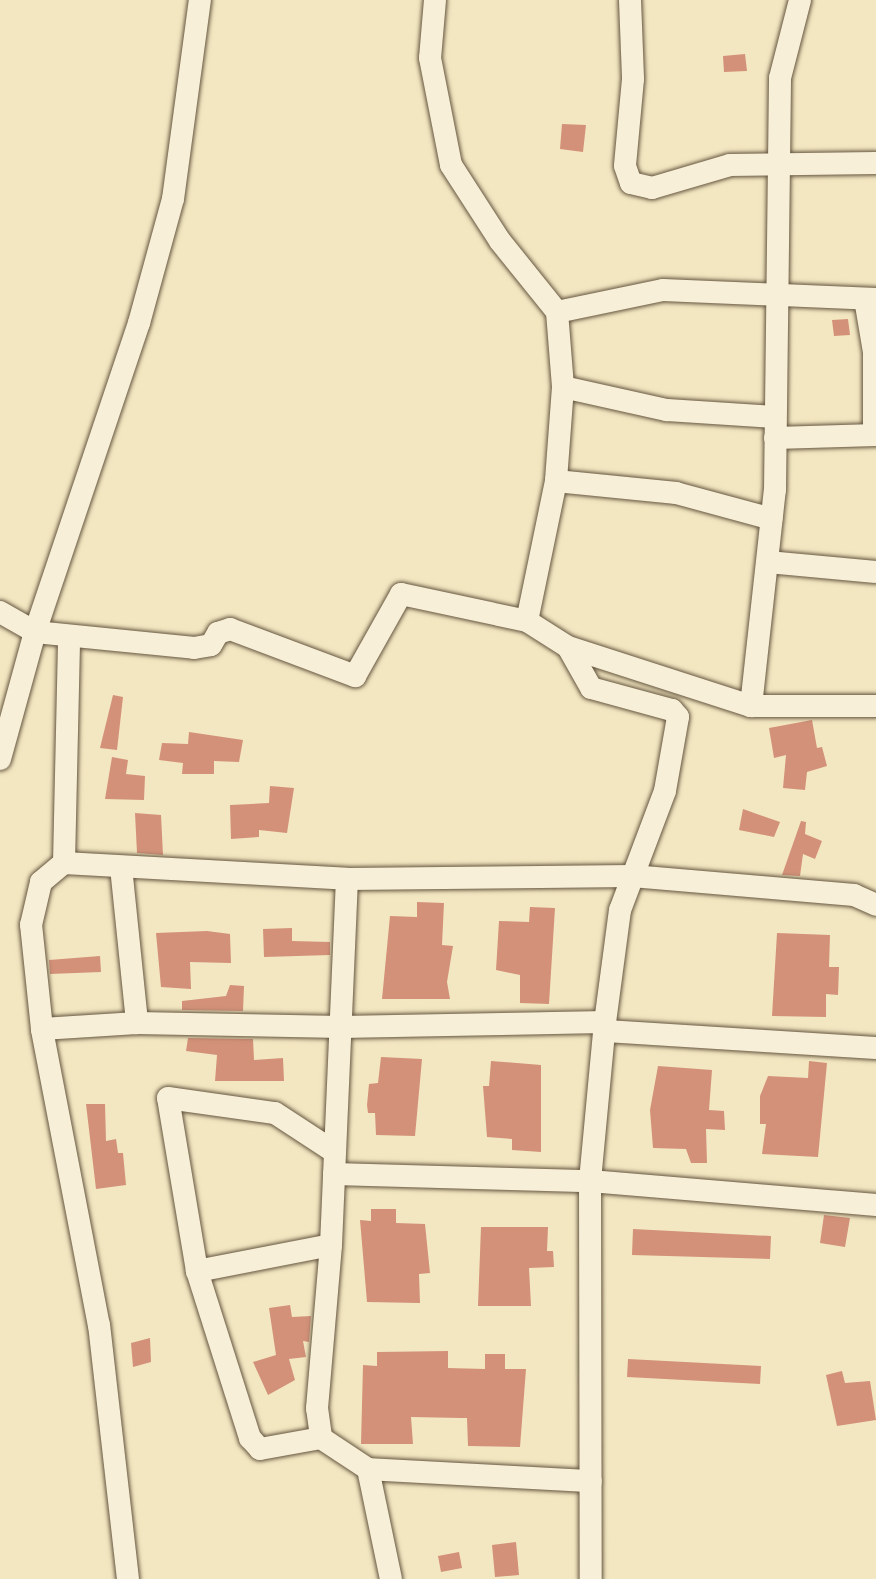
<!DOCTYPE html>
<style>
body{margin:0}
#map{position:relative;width:876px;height:1579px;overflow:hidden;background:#f3e7c1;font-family:"EB Garamond",serif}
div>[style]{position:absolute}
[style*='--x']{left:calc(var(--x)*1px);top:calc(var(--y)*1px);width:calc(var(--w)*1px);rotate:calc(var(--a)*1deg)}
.building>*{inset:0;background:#d39179}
.roads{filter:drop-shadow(0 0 2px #655640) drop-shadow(0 0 2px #655640)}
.minor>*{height:22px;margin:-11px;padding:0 11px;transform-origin:11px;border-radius:11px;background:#f7efd7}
span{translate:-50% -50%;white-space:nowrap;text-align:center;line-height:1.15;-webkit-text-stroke:6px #f7efd7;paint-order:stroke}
</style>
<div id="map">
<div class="building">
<i style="clip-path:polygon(745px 54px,747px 71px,724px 72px,723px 56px)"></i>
<i style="clip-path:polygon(562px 124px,586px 125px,583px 152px,560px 149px)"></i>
<i style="clip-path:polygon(848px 319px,850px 335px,834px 336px,832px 320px)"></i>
<i style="clip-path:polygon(113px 695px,123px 697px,117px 750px,100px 748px)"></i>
<i style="clip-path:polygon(812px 720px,817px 748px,822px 747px,827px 766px,807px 772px,805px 790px,783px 788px,786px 755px,774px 758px,769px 728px)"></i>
<i style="clip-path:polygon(189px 732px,243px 740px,239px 762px,214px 761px,214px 774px,182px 774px,183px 763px,159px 760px,162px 743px,188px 744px)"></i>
<i style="clip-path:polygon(112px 757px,128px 760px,126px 774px,145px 776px,144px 800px,105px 799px)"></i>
<i style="clip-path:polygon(270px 786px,294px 788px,287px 833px,259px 830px,259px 837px,231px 839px,230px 805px,269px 803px)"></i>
<i style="clip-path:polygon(743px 809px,780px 822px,774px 837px,739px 830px)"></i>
<i style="clip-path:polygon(135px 813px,161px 815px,163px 855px,137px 853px)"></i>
<i style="clip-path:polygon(801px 821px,806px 822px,805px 834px,822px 841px,815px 859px,803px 854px,800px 876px,782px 875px)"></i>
<i style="clip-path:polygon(417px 902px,444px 903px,442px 945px,453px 946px,447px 982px,450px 999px,382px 999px,390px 916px,417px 917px)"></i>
<i style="clip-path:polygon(530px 907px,555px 908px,549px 1004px,520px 1003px,520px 975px,496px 970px,499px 921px,529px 922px)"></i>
<i style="clip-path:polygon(292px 928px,292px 941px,330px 942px,330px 955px,264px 957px,263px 929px)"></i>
<i style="clip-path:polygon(207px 931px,230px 934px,231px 963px,190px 962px,191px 989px,161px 987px,156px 933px)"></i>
<i style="clip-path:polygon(777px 933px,830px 935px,829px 967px,839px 967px,838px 995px,826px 994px,826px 1017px,772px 1016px)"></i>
<i style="clip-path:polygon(100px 956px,101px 972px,50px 974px,49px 960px)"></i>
<i style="clip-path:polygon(230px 985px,244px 986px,243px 1011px,182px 1010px,182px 1001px,226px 996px)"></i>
<i style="clip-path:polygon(188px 1038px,253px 1039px,254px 1060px,283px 1058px,284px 1081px,215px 1081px,217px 1055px,186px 1051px)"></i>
<i style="clip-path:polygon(381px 1057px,422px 1059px,415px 1136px,376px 1135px,375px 1113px,368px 1113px,367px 1105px,369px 1084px,378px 1083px)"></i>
<i style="clip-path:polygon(491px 1061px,541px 1065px,541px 1152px,512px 1150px,512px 1139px,487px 1137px,483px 1086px,489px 1086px)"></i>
<i style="clip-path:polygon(809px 1061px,827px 1063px,818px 1157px,762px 1154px,766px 1124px,760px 1124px,760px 1096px,768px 1076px,808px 1078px)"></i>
<i style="clip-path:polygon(658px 1066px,712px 1070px,709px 1110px,724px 1111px,725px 1130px,706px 1129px,707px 1163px,691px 1163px,686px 1149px,653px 1148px,650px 1110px)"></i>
<i style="clip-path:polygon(86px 1104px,105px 1104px,106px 1141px,116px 1139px,118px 1153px,123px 1153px,126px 1185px,96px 1189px)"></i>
<i style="clip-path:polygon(371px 1209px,396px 1209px,396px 1223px,425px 1224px,430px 1273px,419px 1274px,420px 1303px,367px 1302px,360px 1220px,371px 1221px)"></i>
<i style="clip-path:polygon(824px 1215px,850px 1218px,845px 1247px,820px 1243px)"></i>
<i style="clip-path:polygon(481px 1227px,548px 1227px,547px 1251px,553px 1251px,554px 1267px,529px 1268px,531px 1306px,478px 1306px)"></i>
<i style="clip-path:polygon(633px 1229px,771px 1236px,770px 1259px,632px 1255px)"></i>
<i style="clip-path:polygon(290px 1305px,292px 1317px,311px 1316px,309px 1342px,303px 1341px,306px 1357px,289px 1359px,295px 1380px,268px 1395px,253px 1362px,276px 1355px,269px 1308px)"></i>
<i style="clip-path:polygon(150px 1338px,151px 1362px,133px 1367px,131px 1343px)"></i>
<i style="clip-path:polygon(448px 1351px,448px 1368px,485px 1369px,485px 1354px,505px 1354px,505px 1369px,526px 1369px,520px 1447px,468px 1446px,467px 1418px,461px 1418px,411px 1417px,413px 1444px,361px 1444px,363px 1365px,377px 1366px,377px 1352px)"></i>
<i style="clip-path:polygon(628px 1359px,761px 1366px,760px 1384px,627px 1377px)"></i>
<i style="clip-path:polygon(842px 1371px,845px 1383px,870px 1381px,876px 1420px,837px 1426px,826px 1375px)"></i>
<i style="clip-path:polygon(516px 1542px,519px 1575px,495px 1577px,492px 1545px)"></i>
<i style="clip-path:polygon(459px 1552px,462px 1568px,441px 1572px,438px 1556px)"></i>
</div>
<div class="roads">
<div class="minor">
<i style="--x:435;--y:0;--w:58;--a:94.9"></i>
<i style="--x:430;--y:58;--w:109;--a:78.9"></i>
<i style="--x:451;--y:165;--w:90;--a:57.2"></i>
<i style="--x:500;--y:241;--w:91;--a:51.2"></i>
<i style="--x:557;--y:312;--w:75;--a:85.4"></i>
<i style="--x:563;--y:387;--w:94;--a:94.3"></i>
<i style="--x:556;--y:481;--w:143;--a:101.7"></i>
<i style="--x:527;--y:621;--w:49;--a:32.4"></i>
<i style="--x:568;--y:647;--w:192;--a:17.9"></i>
<i style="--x:751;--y:706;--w:125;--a:0"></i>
<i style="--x:630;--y:0;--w:79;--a:87.8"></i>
<i style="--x:633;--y:79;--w:87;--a:95.3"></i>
<i style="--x:625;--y:166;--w:18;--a:71"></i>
<i style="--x:631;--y:183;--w:22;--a:13"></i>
<i style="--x:652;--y:188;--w:81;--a:-16.4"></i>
<i style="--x:730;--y:165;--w:146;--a:-0.8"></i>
<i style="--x:865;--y:299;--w:54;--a:80.4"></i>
<i style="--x:874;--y:352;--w:83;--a:90"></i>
<i style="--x:557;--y:312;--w:108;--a:-11.7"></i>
<i style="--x:663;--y:290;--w:213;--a:2.4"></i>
<i style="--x:563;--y:387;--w:107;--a:12.5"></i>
<i style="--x:667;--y:410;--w:108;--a:3.7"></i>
<i style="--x:775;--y:438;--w:101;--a:-1.7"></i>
<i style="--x:556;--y:481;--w:121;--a:5.7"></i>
<i style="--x:676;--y:493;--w:99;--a:15.2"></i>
<i style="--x:768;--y:562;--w:108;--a:5.3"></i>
<i style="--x:0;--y:612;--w:40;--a:29.7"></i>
<i style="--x:35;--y:632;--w:160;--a:5.7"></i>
<i style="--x:194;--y:648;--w:17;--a:-10"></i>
<i style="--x:211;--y:645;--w:14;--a:-60"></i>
<i style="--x:218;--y:633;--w:13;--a:-18"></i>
<i style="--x:230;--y:629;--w:134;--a:20.6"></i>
<i style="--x:355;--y:676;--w:94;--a:-60.7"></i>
<i style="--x:401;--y:594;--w:129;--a:12.1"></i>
<i style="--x:568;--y:647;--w:47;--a:60.7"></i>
<i style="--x:591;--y:688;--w:84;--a:15.2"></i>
<i style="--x:672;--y:710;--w:9;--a:49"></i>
<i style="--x:678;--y:717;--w:75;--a:100"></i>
<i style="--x:665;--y:791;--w:127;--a:110.7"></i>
<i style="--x:620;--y:910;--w:113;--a:97.6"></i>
<i style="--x:605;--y:1022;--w:160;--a:95.4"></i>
<i style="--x:590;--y:1181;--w:398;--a:89.9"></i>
<i style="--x:751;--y:706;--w:217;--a:-83.7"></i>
<i style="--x:775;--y:490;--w:412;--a:-89.3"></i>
<i style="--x:780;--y:78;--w:81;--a:-75.6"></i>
<i style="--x:0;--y:759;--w:132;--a:-74.6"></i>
<i style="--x:35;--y:632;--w:326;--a:-71.4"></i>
<i style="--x:139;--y:323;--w:129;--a:-74.7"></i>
<i style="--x:173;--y:199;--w:201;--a:-82.3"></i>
<i style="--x:64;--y:863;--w:227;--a:-88.7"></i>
<i style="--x:121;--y:867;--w:157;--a:84.1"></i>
<i style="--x:42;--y:1029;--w:95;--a:-3.6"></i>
<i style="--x:137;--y:1023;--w:204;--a:1.1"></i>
<i style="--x:341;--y:1027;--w:264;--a:-1.1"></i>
<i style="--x:605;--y:1031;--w:272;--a:3.6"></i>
<i style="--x:334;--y:1174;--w:256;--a:1.6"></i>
<i style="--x:590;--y:1181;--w:287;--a:4.8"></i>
<i style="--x:331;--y:1245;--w:164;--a:94.9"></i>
<i style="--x:317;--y:1408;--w:30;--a:82"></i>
<i style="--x:321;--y:1438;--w:56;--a:33.4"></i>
<i style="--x:368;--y:1469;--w:223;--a:3.1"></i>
<i style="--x:197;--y:1271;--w:136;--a:-11"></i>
<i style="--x:331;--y:1245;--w:366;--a:-87.5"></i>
<i style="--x:321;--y:1438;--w:62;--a:169.8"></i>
<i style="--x:260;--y:1449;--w:15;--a:-132"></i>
<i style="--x:250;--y:1438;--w:175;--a:-107.6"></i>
<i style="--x:197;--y:1271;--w:175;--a:-99.5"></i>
<i style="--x:168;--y:1098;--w:108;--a:8"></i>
<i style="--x:275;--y:1113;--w:69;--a:33.2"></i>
<i style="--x:368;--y:1469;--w:112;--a:78.2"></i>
<i style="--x:128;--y:1579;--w:255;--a:-96.5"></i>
<i style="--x:99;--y:1326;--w:302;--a:-100.9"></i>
<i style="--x:42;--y:1029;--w:105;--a:-96"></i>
<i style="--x:31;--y:925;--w:44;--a:-76.9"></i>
<i style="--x:41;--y:882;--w:30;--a:-40"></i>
<i style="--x:64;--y:863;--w:283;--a:3.2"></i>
<i style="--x:347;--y:879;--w:285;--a:-0.6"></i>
<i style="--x:632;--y:876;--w:223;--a:4.9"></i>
<i style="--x:854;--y:895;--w:24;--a:24"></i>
</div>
</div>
</div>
